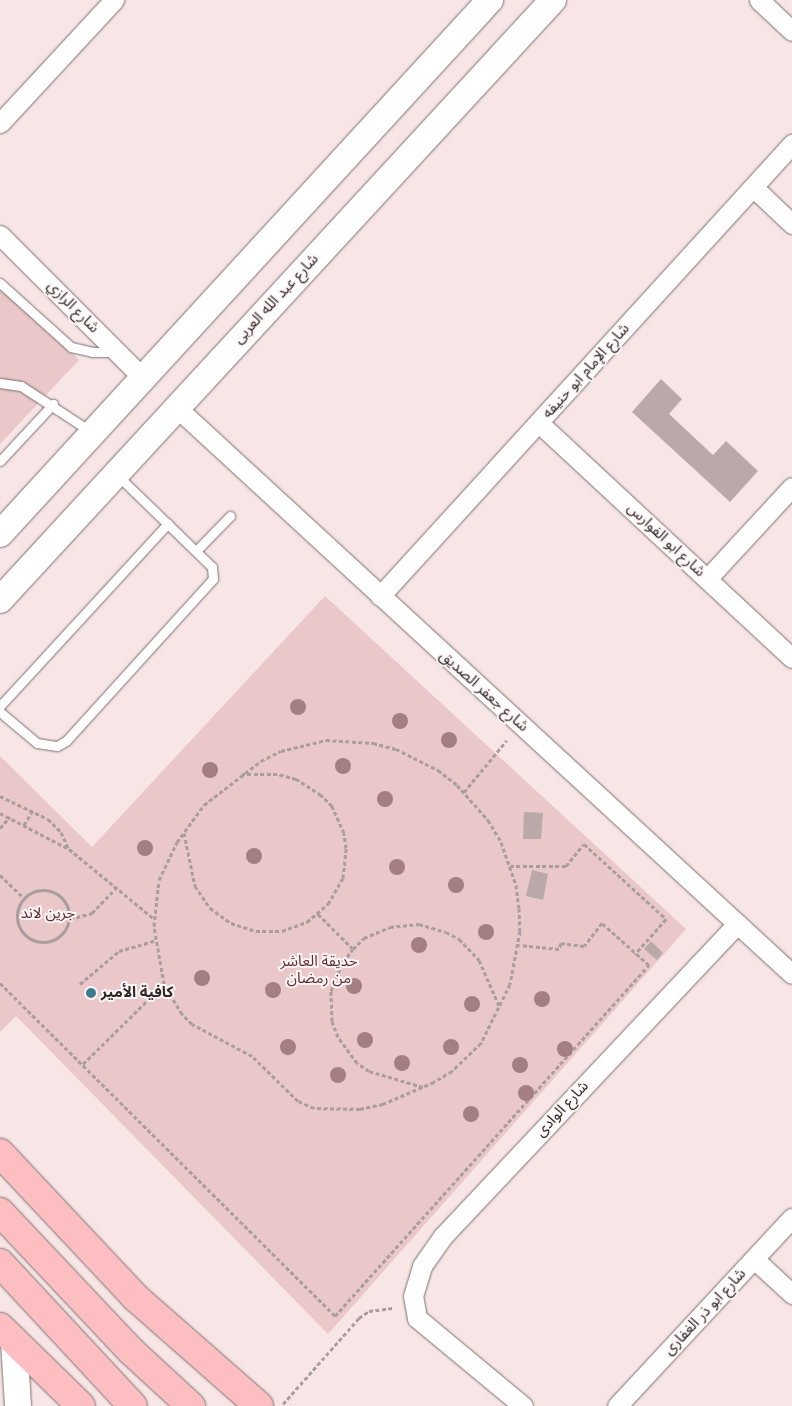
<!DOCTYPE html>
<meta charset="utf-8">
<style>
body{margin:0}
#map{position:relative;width:792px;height:1406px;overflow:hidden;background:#f8e6e6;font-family:Raleway,"Noto Sans Arabic",sans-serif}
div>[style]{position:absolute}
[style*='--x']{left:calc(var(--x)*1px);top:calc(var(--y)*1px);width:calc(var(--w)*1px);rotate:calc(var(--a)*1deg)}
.green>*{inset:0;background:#eac7c8}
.building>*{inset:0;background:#baa9a9}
.path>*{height:3px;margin-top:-1.5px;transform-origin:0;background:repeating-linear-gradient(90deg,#aa9d9d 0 4px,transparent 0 6.5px)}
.path>.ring{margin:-1.5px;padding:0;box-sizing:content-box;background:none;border:3px solid #aa9d9d;border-radius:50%}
.roads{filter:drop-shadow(0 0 1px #7f6f70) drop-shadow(0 0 1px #7f6f70)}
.service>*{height:9px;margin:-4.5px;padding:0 4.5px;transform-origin:4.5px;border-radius:4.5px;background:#fff}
.minor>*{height:19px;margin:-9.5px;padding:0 9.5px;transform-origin:9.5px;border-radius:9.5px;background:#fff}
.secondary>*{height:26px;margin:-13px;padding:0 13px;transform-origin:13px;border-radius:13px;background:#fff}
.primary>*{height:28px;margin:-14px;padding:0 14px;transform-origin:14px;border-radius:14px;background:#fdbec2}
.trees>*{width:16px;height:16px;margin:-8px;border-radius:50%;background:#a37f82}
.dots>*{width:14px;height:14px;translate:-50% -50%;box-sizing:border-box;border:2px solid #fef6f6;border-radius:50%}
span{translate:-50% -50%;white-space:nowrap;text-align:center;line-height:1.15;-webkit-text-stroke:4px #fef6f6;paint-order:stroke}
.street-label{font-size:15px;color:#2d2727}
.park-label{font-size:15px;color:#5e2b30}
.poi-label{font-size:15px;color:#2d2727;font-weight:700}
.left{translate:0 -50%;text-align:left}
</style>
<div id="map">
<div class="green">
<i style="clip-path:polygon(0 281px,79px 360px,0 444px)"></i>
<i style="clip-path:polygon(325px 596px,686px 929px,328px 1334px,16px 1016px,0 1032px,0 756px,92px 847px)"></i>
</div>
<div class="building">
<i style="clip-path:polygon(661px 379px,682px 399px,669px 414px,713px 455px,726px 441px,758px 471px,730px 502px,632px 412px)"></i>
<i style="clip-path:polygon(524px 812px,543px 813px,541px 839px,523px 839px)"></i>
<i style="clip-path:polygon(532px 870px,548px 874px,543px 900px,526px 896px)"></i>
<i style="clip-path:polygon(651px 941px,663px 953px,657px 960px,644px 949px)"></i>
</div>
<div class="path">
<i style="--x:326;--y:740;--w:47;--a:3.7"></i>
<i style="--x:373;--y:743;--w:24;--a:15"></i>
<i style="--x:396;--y:749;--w:47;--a:26.6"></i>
<i style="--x:438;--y:770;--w:24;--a:38"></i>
<i style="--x:457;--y:785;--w:47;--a:48.5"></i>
<i style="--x:488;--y:820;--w:26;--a:59"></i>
<i style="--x:501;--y:842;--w:46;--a:70.8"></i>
<i style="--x:516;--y:885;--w:23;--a:83"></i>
<i style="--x:519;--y:908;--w:23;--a:88"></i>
<i style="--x:520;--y:931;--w:54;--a:100.7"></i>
<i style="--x:510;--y:984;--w:66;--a:116.2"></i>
<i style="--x:481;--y:1043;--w:40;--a:136"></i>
<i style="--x:452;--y:1071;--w:21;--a:149"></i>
<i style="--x:434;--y:1082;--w:56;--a:156.7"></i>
<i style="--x:383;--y:1104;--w:24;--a:168"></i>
<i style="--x:360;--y:1109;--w:46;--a:-178.8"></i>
<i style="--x:314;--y:1108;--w:17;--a:-156"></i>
<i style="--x:298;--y:1101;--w:64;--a:-135.6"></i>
<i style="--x:252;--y:1056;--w:68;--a:-151.9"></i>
<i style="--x:192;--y:1024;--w:14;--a:-135"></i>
<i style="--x:182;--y:1014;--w:35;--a:-121"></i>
<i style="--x:164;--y:984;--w:59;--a:-99.8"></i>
<i style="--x:154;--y:926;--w:46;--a:-83.8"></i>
<i style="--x:159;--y:880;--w:42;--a:-64.7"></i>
<i style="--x:177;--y:842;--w:46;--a:-53.9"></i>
<i style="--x:204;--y:805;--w:72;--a:-37.7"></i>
<i style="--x:261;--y:761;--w:22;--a:-27"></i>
<i style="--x:281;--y:751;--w:46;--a:-13.7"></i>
<i style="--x:464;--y:792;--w:67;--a:-50.4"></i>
<i style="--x:0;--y:796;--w:53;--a:25.6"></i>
<i style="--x:48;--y:819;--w:18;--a:45"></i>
<i style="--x:61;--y:832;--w:17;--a:66"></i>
<i style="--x:0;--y:813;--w:78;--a:27.6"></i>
<i style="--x:69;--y:849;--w:109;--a:39.4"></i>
<i style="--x:24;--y:825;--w:17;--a:-59"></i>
<i style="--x:0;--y:828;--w:15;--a:-48"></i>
<i style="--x:184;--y:833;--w:54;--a:78.3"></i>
<i style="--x:195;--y:886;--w:27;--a:56"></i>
<i style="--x:210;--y:908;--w:26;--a:36"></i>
<i style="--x:231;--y:923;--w:26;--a:18"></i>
<i style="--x:256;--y:931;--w:26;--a:0"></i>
<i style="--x:282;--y:931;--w:27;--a:-20"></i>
<i style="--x:307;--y:922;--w:28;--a:-41"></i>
<i style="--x:328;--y:904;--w:30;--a:-60"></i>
<i style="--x:343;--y:878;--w:30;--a:-84"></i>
<i style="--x:346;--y:848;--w:15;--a:-98"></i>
<i style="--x:344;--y:833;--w:30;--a:-114"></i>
<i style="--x:332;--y:806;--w:16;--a:-135"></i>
<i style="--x:321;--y:795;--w:30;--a:-147"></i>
<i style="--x:296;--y:779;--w:20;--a:-165"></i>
<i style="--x:277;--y:774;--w:35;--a:180"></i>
<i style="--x:510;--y:866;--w:56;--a:0"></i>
<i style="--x:566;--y:866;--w:28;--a:-51"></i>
<i style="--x:584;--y:844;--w:111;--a:42.4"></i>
<i style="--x:666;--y:919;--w:47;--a:131.5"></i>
<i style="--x:0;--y:875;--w:33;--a:44"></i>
<i class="ring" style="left:17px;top:890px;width:49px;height:49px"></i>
<i style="--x:318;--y:914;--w:49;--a:45"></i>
<i style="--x:70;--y:919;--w:23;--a:-15"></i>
<i style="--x:92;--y:913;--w:35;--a:-46"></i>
<i style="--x:0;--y:983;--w:472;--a:44.8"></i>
<i style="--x:335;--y:1316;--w:471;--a:-48.2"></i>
<i style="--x:649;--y:965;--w:63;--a:-138.2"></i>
<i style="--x:602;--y:923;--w:29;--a:128"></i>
<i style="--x:584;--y:946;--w:23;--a:-173"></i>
<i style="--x:561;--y:943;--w:6;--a:108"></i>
<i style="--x:559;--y:949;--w:40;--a:-174.3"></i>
<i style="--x:80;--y:984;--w:51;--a:-40.2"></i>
<i style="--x:119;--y:951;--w:37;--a:-16"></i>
<i style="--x:83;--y:1064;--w:114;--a:-44.6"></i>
<i style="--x:423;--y:1087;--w:56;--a:-163.5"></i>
<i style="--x:369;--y:1071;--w:14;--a:-146"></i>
<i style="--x:357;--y:1063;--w:32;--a:-126"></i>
<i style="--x:338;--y:1037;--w:17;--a:-111"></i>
<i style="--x:332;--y:1021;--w:30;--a:-92"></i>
<i style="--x:331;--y:991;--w:31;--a:-68"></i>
<i style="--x:343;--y:962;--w:16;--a:-52"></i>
<i style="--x:353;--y:949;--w:16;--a:-45"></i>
<i style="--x:364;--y:938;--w:28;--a:-23"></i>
<i style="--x:390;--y:927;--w:29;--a:-6"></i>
<i style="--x:419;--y:924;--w:28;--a:17"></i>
<i style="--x:446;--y:932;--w:15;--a:28"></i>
<i style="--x:459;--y:939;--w:29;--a:46"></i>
<i style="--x:479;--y:960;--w:52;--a:66.4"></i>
<i style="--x:283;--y:1404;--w:115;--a:-48.5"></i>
<i style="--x:359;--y:1318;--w:12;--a:-35"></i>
<i style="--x:369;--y:1311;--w:26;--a:-7"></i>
</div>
<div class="roads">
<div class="service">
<i style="--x:0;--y:283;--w:96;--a:42"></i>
<i style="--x:71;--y:347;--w:22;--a:13"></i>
<i style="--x:92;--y:352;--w:22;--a:0"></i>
<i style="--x:0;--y:383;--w:21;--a:8"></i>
<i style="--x:21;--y:386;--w:82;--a:33.1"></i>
<i style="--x:0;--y:461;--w:78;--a:-47.1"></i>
<i style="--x:196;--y:551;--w:49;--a:-45.8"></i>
<i style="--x:0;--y:706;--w:248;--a:-47.4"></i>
<i style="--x:0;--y:712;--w:48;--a:40"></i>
<i style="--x:37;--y:743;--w:20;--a:9"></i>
<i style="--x:57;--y:746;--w:10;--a:-29"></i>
<i style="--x:66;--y:741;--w:219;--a:-47.8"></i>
<i style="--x:213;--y:579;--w:12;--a:-95"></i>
<i style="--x:212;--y:567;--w:132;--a:-135.9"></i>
</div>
<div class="minor">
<i style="--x:759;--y:0;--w:45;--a:43.2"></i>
<i style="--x:0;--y:123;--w:168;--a:-47.2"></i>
<i style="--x:753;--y:187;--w:54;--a:43.5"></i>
<i style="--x:0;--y:235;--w:205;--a:45"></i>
<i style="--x:176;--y:407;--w:837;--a:42.63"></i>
<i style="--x:539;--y:423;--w:345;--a:42.9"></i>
<i style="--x:707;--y:579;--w:125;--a:-47.3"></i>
<i style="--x:380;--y:596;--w:612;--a:-47.65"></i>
<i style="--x:754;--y:1259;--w:52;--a:42.6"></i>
<i style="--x:523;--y:1406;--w:138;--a:-140.3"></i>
<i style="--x:417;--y:1318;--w:22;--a:-100"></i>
<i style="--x:413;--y:1296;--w:31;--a:-73"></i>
<i style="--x:422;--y:1266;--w:37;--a:-55"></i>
<i style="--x:443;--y:1236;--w:429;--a:-46.7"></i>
<i style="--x:617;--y:1406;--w:257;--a:-47.1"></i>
</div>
<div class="secondary">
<i style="--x:0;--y:534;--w:725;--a:-47.46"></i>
<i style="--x:0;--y:600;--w:816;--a:-47.33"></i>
<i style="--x:14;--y:1342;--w:64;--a:86.4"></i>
</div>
<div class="primary">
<i style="--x:0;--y:1153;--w:197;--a:46.8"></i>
<i style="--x:135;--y:1297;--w:165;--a:41.3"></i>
<i style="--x:0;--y:1212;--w:190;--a:46.7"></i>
<i style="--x:130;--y:1350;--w:83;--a:42.6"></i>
<i style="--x:0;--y:1263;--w:195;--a:47.1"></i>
<i style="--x:0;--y:1327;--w:113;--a:44.3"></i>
</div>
</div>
<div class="trees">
<i style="left:298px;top:707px"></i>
<i style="left:400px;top:721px"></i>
<i style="left:449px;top:740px"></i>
<i style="left:343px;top:766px"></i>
<i style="left:210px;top:770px"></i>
<i style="left:385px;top:799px"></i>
<i style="left:145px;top:848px"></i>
<i style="left:254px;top:856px"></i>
<i style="left:397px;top:867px"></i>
<i style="left:456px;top:885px"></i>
<i style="left:486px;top:932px"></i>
<i style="left:419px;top:945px"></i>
<i style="left:202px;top:978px"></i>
<i style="left:354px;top:986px"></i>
<i style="left:273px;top:990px"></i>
<i style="left:542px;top:999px"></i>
<i style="left:472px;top:1004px"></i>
<i style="left:365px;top:1040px"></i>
<i style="left:288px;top:1047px"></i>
<i style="left:451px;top:1047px"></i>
<i style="left:565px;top:1049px"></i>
<i style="left:402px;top:1063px"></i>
<i style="left:520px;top:1065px"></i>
<i style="left:338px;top:1075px"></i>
<i style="left:526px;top:1093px"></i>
<i style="left:471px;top:1114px"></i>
</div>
<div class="dots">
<i style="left:91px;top:993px;background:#3c7a90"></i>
</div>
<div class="street-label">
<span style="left:276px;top:299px;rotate:-47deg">شارع عبد الله العربى</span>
<span style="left:73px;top:307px;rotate:45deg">شارع الرازي</span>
<span style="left:586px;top:371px;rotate:-48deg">شارع الإمام ابو حنيفه</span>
<span style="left:666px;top:540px;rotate:43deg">شارع ابو الفوارس</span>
<span style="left:484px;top:691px;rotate:42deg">شارع جعفر الصديق</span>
<span style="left:562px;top:1109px;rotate:-47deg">شارع الوادى</span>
<span style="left:705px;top:1312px;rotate:-47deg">شارع ابو ذر الغفارى</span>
</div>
<div class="park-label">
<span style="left:48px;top:914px">جرين لاند</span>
<span style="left:319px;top:970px">حديقة العاشر<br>من رمضان</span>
</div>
<div class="poi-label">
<span class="left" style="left:101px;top:993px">كافية الأمير</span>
</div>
</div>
